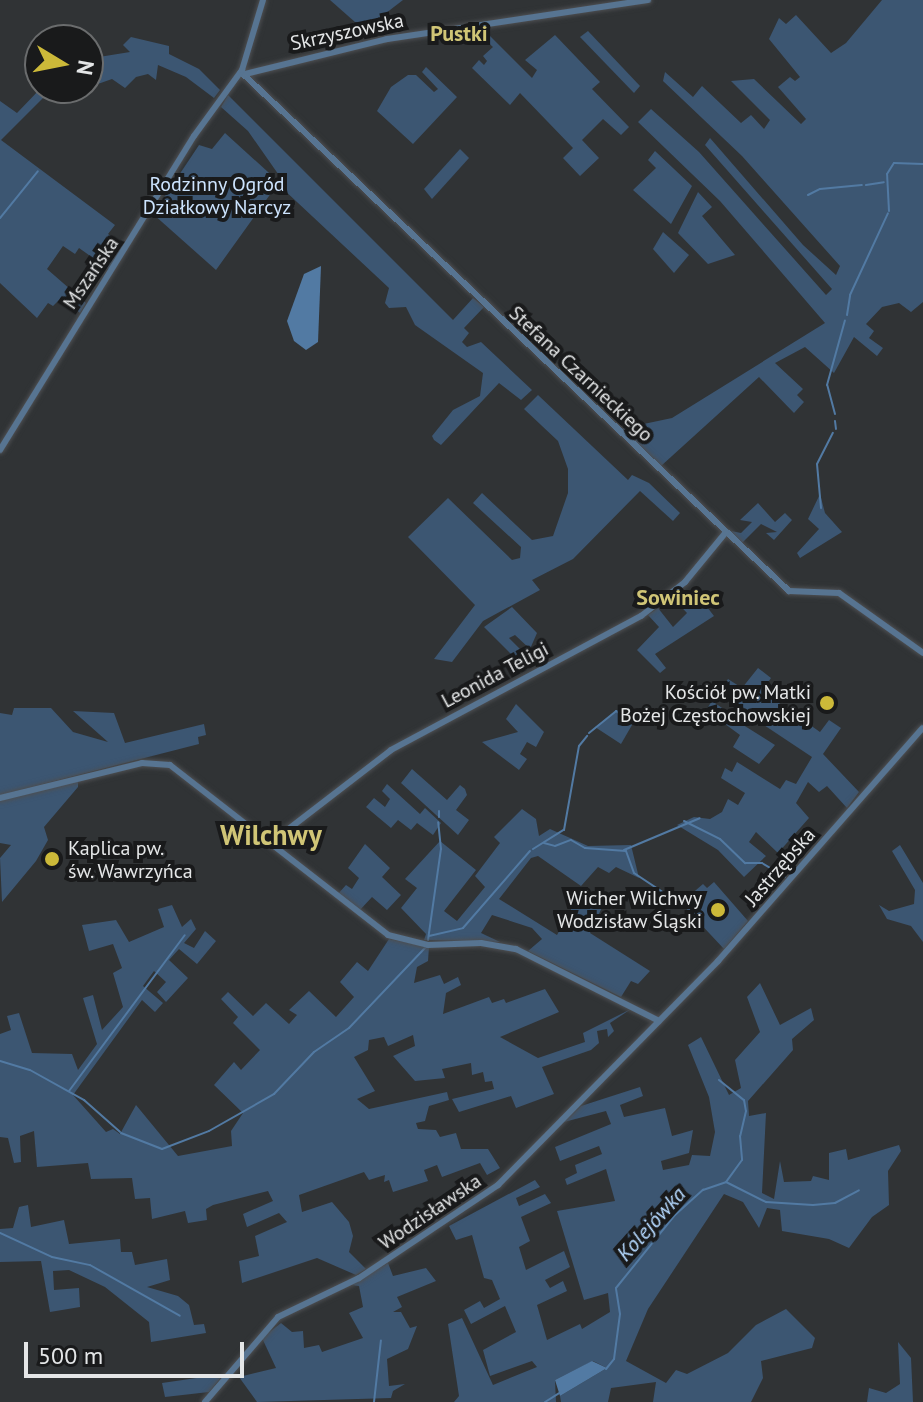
<!DOCTYPE html>
<meta charset="utf-8">
<style>
body{margin:0}
#map{position:relative;width:923px;height:1402px;overflow:hidden;background:#303335;font-family:"PT Sans",sans-serif}
div>[style]{position:absolute}
[style*='--x']{left:calc(var(--x)*1px);top:calc(var(--y)*1px);width:calc(var(--w)*1px);rotate:calc(var(--a)*1deg)}
.green>*{inset:0;background:#3c5672}
.water>*{inset:0;background:#527aa3}
.stream>*{height:2px;margin:-1px;padding:0 1px;transform-origin:1px;border-radius:1px;background:#527aa3}
.roads{filter:drop-shadow(0 0 2px #4d4f52) drop-shadow(0 0 2px #4d4f52)}
.secondary>*{height:6px;margin:-3px;padding:0 3px;transform-origin:3px;border-radius:3px;background:#577491}
.dots>*{width:22px;height:22px;translate:-50% -50%;box-sizing:border-box;border:4px solid #191a1b;border-radius:50%}
span{translate:-50% -50%;white-space:nowrap;text-align:center;line-height:1.15;-webkit-text-stroke:8px #191a1b;paint-order:stroke}
.street-label{font-size:20px;color:#e4e6e7}
.park-label{font-size:20px;color:#cde4fe}
.poi-label{font-size:20px;color:#e4e6e7}
.right{translate:-100% -50%;text-align:right}
.left{translate:0 -50%;text-align:left}
.neighbourhood-label{font-size:22px;color:#d0c576;font-weight:700}
.water-label{font-size:22px;color:#b5d9ff;font-style:italic}
.district-label{font-size:28px;color:#d0c576;font-weight:700}
.north{position:absolute;left:24px;top:24px;width:80px;height:80px;box-sizing:border-box;background:#191a1b;border:2px solid #6a6c6d;border-radius:50%;rotate:100deg;font-size:22px;font-weight:700;line-height:32px;text-align:center;color:#e4e6e7}
.north::after{content:'';display:block;margin:auto;width:28px;height:36px;background:#ccb939;clip-path:polygon(50% 0,100% 100%,50% 72%,0 100%)}
.scale{position:absolute;left:24px;top:1342px;width:220px;height:36px;box-sizing:border-box;border:4px solid #e4e6e7;border-top:0;padding-left:10px;font-size:24px;line-height:28px;white-space:nowrap;color:#e4e6e7;-webkit-text-stroke:6px #191a1b;paint-order:stroke}
</style>
<div id="map">
<div class="green">
<i style="clip-path:polygon(330px 0,403px 0,364px 30px)"></i>
<i style="clip-path:polygon(882px 0,923px 0,923px 302px,911px 312px,899px 303px,882px 307px,866px 324px,874px 331px,869px 338px,883px 348px,877px 356px,854px 337px,834px 373px,805px 347px,775px 363px,803px 389px,797px 395px,804px 402px,794px 413px,759px 377px,661px 466px,620px 429px,672px 418px,825px 323px,720px 201px,638px 122px,651px 109px,699px 152px,826px 295px,832px 289px,705px 145px,710px 138px,803px 245px,836px 275px,840px 266px,742px 156px,663px 81px,665px 72px,693px 97px,702px 86px,741px 123px,751px 115px,764px 129px,770px 120px,731px 81px,754px 79px,801px 124px,806px 119px,778px 87px,790px 77px,795px 81px,800px 77px,769px 39px,779px 18px,786px 24px,796px 15px,831px 53px,846px 43px)"></i>
<i style="clip-path:polygon(482px 28px,532px 78px,537px 70px,525px 60px,555px 35px,600px 82px,592px 89px,629px 127px,621px 135px,603px 119px,582px 140px,599px 158px,580px 176px,563px 158px,573px 148px,520px 93px,510px 105px,472px 68px,479px 60px,484px 65px,487px 61px,483px 56px,493px 47px,473px 29px)"></i>
<i style="clip-path:polygon(588px 31px,640px 86px,634px 93px,580px 37px)"></i>
<i style="clip-path:polygon(131px 37px,169px 46px,169px 54px,199px 69px,220px 90px,214px 98px,186px 77px,158px 65px,156px 80px,148px 74px,136px 77px,125px 88px,112px 79px,95px 85px,88px 80px,88px 50px,99px 57px,130px 52px,123px 45px)"></i>
<i style="clip-path:polygon(426px 67px,457px 97px,413px 144px,377px 111px,391px 87px,408px 75px,416px 75px,434px 92px,438px 89px,422px 72px)"></i>
<i style="clip-path:polygon(41px 88px,53px 88px,1px 140px,115px 225px,108px 234px,126px 248px,110px 270px,79px 248px,75px 254px,63px 246px,47px 269px,86px 303px,80px 313px,62px 297px,53px 306px,48px 303px,37px 318px,0 283px,0 101px,17px 113px)"></i>
<i style="clip-path:polygon(228px 95px,453px 320px,473px 298px,484px 307px,464px 328px,469px 333px,462px 342px,467px 347px,481px 342px,532px 390px,521px 400px,499px 383px,441px 445px,434px 440px,432px 436px,453px 410px,480px 396px,483px 373px,415px 325px,406px 307px,389px 308px,385px 303px,389px 288px,282px 188px,283px 181px,248px 131px,221px 107px)"></i>
<i style="clip-path:polygon(225px 133px,279px 182px,216px 270px,153px 214px,199px 145px,212px 149px)"></i>
<i style="clip-path:polygon(460px 149px,469px 158px,432px 199px,424px 189px)"></i>
<i style="clip-path:polygon(655px 151px,692px 186px,671px 224px,633px 190px,656px 168px,648px 160px)"></i>
<i style="clip-path:polygon(698px 192px,712px 207px,702px 216px,735px 255px,708px 264px,678px 233px)"></i>
<i style="clip-path:polygon(663px 232px,689px 255px,674px 273px,653px 249px)"></i>
<i style="clip-path:polygon(538px 395px,628px 480px,632px 475px,649px 483px,680px 513px,673px 521px,640px 491px,573px 559px,532px 580px,540px 590px,483px 621px,452px 662px,434px 659px,475px 605px,408px 537px,448px 498px,512px 560px,520px 558px,521px 547px,473px 503px,482px 493px,532px 540px,553px 536px,568px 493px,568px 469px,558px 441px,524px 409px)"></i>
<i style="clip-path:polygon(820px 494px,825px 513px,842px 532px,800px 558px,797px 553px,819px 529px,808px 519px)"></i>
<i style="clip-path:polygon(758px 503px,775px 522px,785px 513px,792px 520px,774px 540px,766px 533px,777px 532px,761px 524px,741px 544px,731px 531px,741px 533px,752px 522px,740px 520px)"></i>
<i style="clip-path:polygon(681px 590px,690px 601px,697px 594px,714px 616px,655px 654px,666px 668px,660px 673px,637px 650px,659px 627px,648px 615px,658px 608px,673px 627px,687px 613px,672px 597px)"></i>
<i style="clip-path:polygon(512px 607px,537px 633px,530px 649px,515px 635px,509px 638px,521px 650px,514px 657px,484px 627px)"></i>
<i style="clip-path:polygon(758px 668px,771px 678px,762px 691px,820px 732px,829px 720px,841px 728px,823px 754px,859px 792px,847px 808px,827px 786px,819px 792px,808px 782px,796px 803px,809px 818px,778px 853px,756px 832px,749px 842px,766px 856px,744px 877px,718px 850px,677px 825px,694px 817px,710px 819px,722px 812px,728px 799px,738px 805px,745px 793px,721px 778px,725px 768px,732px 772px,737px 762px,780px 789px,786px 780px,796px 784px,812px 757px,746px 713px,740px 723px,775px 745px,759px 764px,733px 747px,740px 735px,706px 710px,712px 701px,738px 719px,744px 708px,720px 691px,728px 679px,742px 688px)"></i>
<i style="clip-path:polygon(516px 704px,544px 732px,536px 747px,527px 742px,520px 754px,527px 759px,519px 770px,482px 742px,518px 732px,506px 719px)"></i>
<i style="clip-path:polygon(622px 707px,632px 725px,621px 744px,595px 727px)"></i>
<i style="clip-path:polygon(14px 708px,51px 708px,73px 732px,108px 742px,73px 711px,114px 713px,125px 743px,204px 724px,206px 735px,198px 737px,199px 744px,0 795px,0 713px,12px 715px)"></i>
<i style="clip-path:polygon(412px 769px,447px 800px,460px 785px,465px 789px,467px 795px,456px 810px,469px 820px,458px 835px,401px 783px)"></i>
<i style="clip-path:polygon(78px 779px,78px 787px,44px 827px,48px 840px,36px 861px,2px 902px,0 858px,11px 845px,0 843px,0 801px)"></i>
<i style="clip-path:polygon(387px 784px,420px 814px,425px 808px,441px 823px,433px 835px,417px 823px,411px 830px,398px 820px,391px 828px,366px 807px,374px 798px,385px 807px,390px 799px,382px 791px)"></i>
<i style="clip-path:polygon(522px 809px,536px 819px,539px 836px,550px 829px,588px 846px,631px 845px,639px 878px,616px 867px,609px 873px,598px 867px,581px 886px,538px 856px,531px 858px,499px 899px,557px 935px,581px 891px,606px 899px,590px 933px,650px 971px,638px 984px,631px 981px,621px 997px,528px 951px,542px 939px,532px 928px,492px 915px,481px 933px,500px 942px,424px 940px,426px 934px,401px 908px,417px 888px,405px 879px,440px 841px,476px 870px,444px 911px,457px 921px,485px 887px,475px 876px,500px 843px,494px 837px)"></i>
<i style="clip-path:polygon(365px 844px,390px 868px,382px 877px,401px 895px,387px 910px,372px 897px,359px 911px,337px 895px,346px 885px,352px 889px,359px 878px,348px 868px)"></i>
<i style="clip-path:polygon(900px 845px,923px 883px,923px 942px,911px 926px,887px 919px,879px 905px,889px 911px,914px 904px,915px 890px,892px 851px)"></i>
<i style="clip-path:polygon(714px 882px,748px 921px,724px 949px,681px 903px,703px 884px,707px 888px)"></i>
<i style="clip-path:polygon(172px 905px,182px 927px,191px 919px,196px 929px,184px 943px,194px 948px,205px 931px,216px 941px,197px 964px,179px 949px,169px 960px,188px 978px,166px 1002px,157px 992px,166px 982px,154px 971px,143px 986px,163px 1003px,155px 1012px,142px 1000px,73px 1095px,106px 1132px,113px 1129px,120px 1134px,136px 1105px,178px 1156px,232px 1146px,231px 1131px,243px 1113px,214px 1085px,234px 1062px,241px 1070px,260px 1050px,233px 1023px,238px 1017px,221px 999px,228px 992px,253px 1016px,266px 1003px,289px 1024px,297px 1015px,289px 1010px,309px 991px,336px 1017px,354px 997px,340px 982px,357px 962px,368px 971px,389px 939px,429px 947px,428px 961px,417px 967px,414px 983px,440px 975px,444px 984px,458px 977px,461px 985px,446px 993px,443px 1014px,489px 997px,492px 1003px,504px 999px,506px 1003px,545px 989px,559px 1012px,500px 1037px,538px 1058px,585px 1042px,583px 1033px,631px 1009px,610px 1023px,614px 1031px,608px 1037px,607px 1029px,597px 1031px,599px 1043px,591px 1050px,542px 1067px,554px 1094px,516px 1108px,511px 1096px,459px 1112px,452px 1099px,494px 1089px,492px 1081px,485px 1082px,483px 1072px,472px 1075px,471px 1063px,442px 1069px,445px 1078px,415px 1081px,393px 1056px,415px 1046px,413px 1035px,388px 1046px,384px 1037px,369px 1040px,368px 1050px,354px 1057px,375px 1091px,357px 1099px,369px 1109px,447px 1092px,449px 1100px,429px 1106px,425px 1121px,416px 1123px,418px 1129px,436px 1130px,440px 1137px,456px 1133px,461px 1149px,488px 1149px,500px 1168px,487px 1175px,480px 1163px,442px 1177px,437px 1165px,424px 1170px,428px 1181px,393px 1192px,389px 1180px,384px 1182px,385px 1175px,369px 1180px,364px 1172px,299px 1195px,302px 1212px,332px 1202px,349px 1222px,353px 1236px,349px 1252px,366px 1269px,356px 1275px,317px 1258px,242px 1283px,239px 1261px,259px 1256px,255px 1236px,287px 1222px,279px 1213px,247px 1227px,243px 1214px,273px 1201px,268px 1191px,213px 1205px,206px 1209px,207px 1220px,188px 1223px,185px 1211px,152px 1219px,150px 1198px,135px 1199px,132px 1178px,91px 1179px,88px 1163px,37px 1167px,34px 1131px,20px 1136px,21px 1162px,14px 1163px,8px 1138px,0 1137px,0 1034px,11px 1030px,7px 1016px,19px 1013px,32px 1053px,72px 1054px,78px 1070px,97px 1044px,83px 998px,93px 995px,102px 1030px,123px 1007px,113px 973px,122px 968px,113px 944px,89px 951px,82px 925px,116px 920px,129px 942px,164px 927px,158px 909px)"></i>
<i style="clip-path:polygon(760px 983px,780px 1025px,811px 1008px,814px 1020px,792px 1039px,793px 1050px,748px 1101px,749px 1116px,766px 1113px,762px 1193px,774px 1199px,780px 1161px,784px 1182px,811px 1181px,813px 1176px,829px 1180px,829px 1153px,846px 1149px,848px 1160px,899px 1145px,901px 1151px,888px 1171px,889px 1205px,872px 1217px,849px 1248px,829px 1239px,782px 1231px,780px 1210px,767px 1208px,759px 1228px,743px 1202px,724px 1194px,648px 1309px,626px 1361px,666px 1383px,676px 1370px,687px 1374px,728px 1353px,756px 1325px,786px 1309px,815px 1338px,812px 1348px,761px 1361px,763px 1378px,751px 1402px,653px 1402px,656px 1382px,611px 1388px,608px 1402px,561px 1402px,560px 1396px,607px 1368px,593px 1361px,555px 1380px,556px 1402px,454px 1402px,459px 1396px,448px 1324px,462px 1318px,493px 1385px,537px 1367px,532px 1361px,490px 1376px,483px 1350px,516px 1332px,505px 1306px,471px 1324px,464px 1310px,480px 1301px,484px 1308px,500px 1299px,492px 1280px,484px 1278px,472px 1235px,456px 1240px,449px 1226px,535px 1180px,540px 1187px,516px 1198px,519px 1206px,545px 1194px,551px 1203px,521px 1217px,530px 1241px,519px 1247px,526px 1270px,564px 1251px,570px 1267px,545px 1280px,550px 1288px,563px 1281px,567px 1291px,537px 1305px,547px 1340px,580px 1324px,582px 1329px,610px 1312px,608px 1293px,584px 1300px,557px 1211px,615px 1201px,606px 1169px,567px 1185px,565px 1179px,577px 1173px,575px 1165px,602px 1154px,599px 1146px,560px 1161px,555px 1147px,611px 1124px,606px 1111px,564px 1122px,581px 1106px,640px 1087px,643px 1096px,620px 1105px,624px 1117px,665px 1108px,672px 1136px,693px 1130px,689px 1153px,661px 1161px,663px 1170px,689px 1165px,692px 1155px,710px 1156px,715px 1132px,709px 1097px,688px 1045px,701px 1037px,729px 1095px,741px 1088px,735px 1060px,760px 1032px,747px 997px)"></i>
<i style="clip-path:polygon(28px 1205px,31px 1227px,64px 1220px,69px 1244px,120px 1239px,121px 1252px,132px 1252px,135px 1265px,167px 1259px,170px 1280px,147px 1287px,178px 1296px,189px 1305px,194px 1325px,204px 1324px,206px 1333px,151px 1342px,149px 1322px,105px 1287px,69px 1270px,53px 1271px,54px 1290px,79px 1288px,80px 1307px,50px 1312px,41px 1261px,0 1262px,0 1229px,13px 1228px,19px 1207px)"></i>
<i style="clip-path:polygon(388px 1263px,393px 1276px,426px 1268px,436px 1281px,397px 1297px,402px 1307px,393px 1312px,401px 1312px,410px 1328px,417px 1326px,408px 1349px,387px 1359px,389px 1386px,405px 1384px,393px 1391px,391px 1398px,257px 1402px,239px 1377px,276px 1368px,262px 1338px,281px 1323px,292px 1332px,303px 1331px,304px 1348px,319px 1345px,322px 1352px,363px 1338px,349px 1313px,363px 1307px,359px 1286px,352px 1285px)"></i>
<i style="clip-path:polygon(898px 1342px,911px 1358px,913px 1402px,867px 1402px,869px 1388px,886px 1393px,900px 1384px)"></i>
<i style="clip-path:polygon(224px 1374px,209px 1392px,165px 1397px,162px 1383px)"></i>
</div>
<div class="water">
<i style="clip-path:polygon(321px 266px,318px 342px,306px 350px,294px 341px,287px 321px,304px 274px)"></i>
<i style="clip-path:polygon(592px 1361px,607px 1368px,560px 1396px,555px 1380px)"></i>
</div>
<div class="stream">
<i style="--x:866;--y:185;--w:18;--a:-9"></i>
<i style="--x:808;--y:195;--w:13;--a:-27"></i>
<i style="--x:820;--y:189;--w:42;--a:-5.4"></i>
<i style="--x:889;--y:211;--w:37;--a:-93"></i>
<i style="--x:887;--y:174;--w:13;--a:-58"></i>
<i style="--x:894;--y:163;--w:29;--a:2"></i>
<i style="--x:0;--y:218;--w:60;--a:-51"></i>
<i style="--x:847;--y:315;--w:20;--a:-81"></i>
<i style="--x:850;--y:295;--w:90;--a:-65.1"></i>
<i style="--x:835;--y:414;--w:30;--a:-105"></i>
<i style="--x:827;--y:385;--w:67;--a:-74.5"></i>
<i style="--x:835;--y:421;--w:8;--a:83"></i>
<i style="--x:821;--y:508;--w:44;--a:-95.2"></i>
<i style="--x:817;--y:464;--w:35;--a:-63"></i>
<i style="--x:589;--y:733;--w:35;--a:-39"></i>
<i style="--x:616;--y:711;--w:12;--a:35"></i>
<i style="--x:439;--y:817;--w:6;--a:-90"></i>
<i style="--x:684;--y:821;--w:40;--a:26.6"></i>
<i style="--x:720;--y:839;--w:35;--a:44"></i>
<i style="--x:745;--y:863;--w:17;--a:0"></i>
<i style="--x:762;--y:863;--w:27;--a:31"></i>
<i style="--x:544;--y:843;--w:11;--a:15"></i>
<i style="--x:555;--y:846;--w:17;--a:-21"></i>
<i style="--x:571;--y:840;--w:16;--a:30"></i>
<i style="--x:585;--y:848;--w:41;--a:4.2"></i>
<i style="--x:626;--y:851;--w:23;--a:70"></i>
<i style="--x:634;--y:873;--w:58;--a:33.7"></i>
<i style="--x:533;--y:849;--w:36;--a:-32"></i>
<i style="--x:564;--y:830;--w:85;--a:-79.9"></i>
<i style="--x:579;--y:746;--w:13;--a:-51"></i>
<i style="--x:624;--y:850;--w:82;--a:-22.8"></i>
<i style="--x:429;--y:936;--w:35;--a:-13"></i>
<i style="--x:463;--y:928;--w:102;--a:-49"></i>
<i style="--x:428;--y:940;--w:92;--a:-81.9"></i>
<i style="--x:441;--y:849;--w:27;--a:-96"></i>
<i style="--x:0;--y:1061;--w:31;--a:17"></i>
<i style="--x:30;--y:1070;--w:62;--a:29.1"></i>
<i style="--x:84;--y:1100;--w:48;--a:41.6"></i>
<i style="--x:719;--y:1080;--w:32;--a:39"></i>
<i style="--x:744;--y:1100;--w:11;--a:80"></i>
<i style="--x:746;--y:1111;--w:26;--a:103"></i>
<i style="--x:740;--y:1136;--w:24;--a:85"></i>
<i style="--x:742;--y:1160;--w:27;--a:126"></i>
<i style="--x:69;--y:1091;--w:194;--a:-53.4"></i>
<i style="--x:121;--y:1133;--w:44;--a:21.3"></i>
<i style="--x:162;--y:1149;--w:50;--a:-21"></i>
<i style="--x:209;--y:1131;--w:75;--a:-29.6"></i>
<i style="--x:274;--y:1094;--w:58;--a:-46.4"></i>
<i style="--x:314;--y:1052;--w:42;--a:-34.4"></i>
<i style="--x:349;--y:1028;--w:112;--a:-46.5"></i>
<i style="--x:0;--y:1233;--w:57;--a:24.8"></i>
<i style="--x:52;--y:1257;--w:39;--a:12"></i>
<i style="--x:90;--y:1265;--w:103;--a:29.5"></i>
<i style="--x:606;--y:1369;--w:13;--a:-51"></i>
<i style="--x:614;--y:1359;--w:45;--a:-82.4"></i>
<i style="--x:620;--y:1314;--w:26;--a:-99"></i>
<i style="--x:616;--y:1288;--w:94;--a:-51.1"></i>
<i style="--x:675;--y:1215;--w:38;--a:-42"></i>
<i style="--x:703;--y:1190;--w:24;--a:-19"></i>
<i style="--x:726;--y:1182;--w:45;--a:26.6"></i>
<i style="--x:766;--y:1202;--w:47;--a:3.7"></i>
<i style="--x:813;--y:1205;--w:22;--a:-5"></i>
<i style="--x:835;--y:1203;--w:27;--a:-28"></i>
<i style="--x:374;--y:1402;--w:62;--a:-83.6"></i>
<i style="--x:545;--y:1402;--w:19;--a:-32"></i>
</div>
<div class="roads">
<div class="secondary">
<i style="--x:241;--y:72;--w:755;--a:43.44"></i>
<i style="--x:789;--y:591;--w:50;--a:2.3"></i>
<i style="--x:839;--y:593;--w:103;--a:35.5"></i>
<i style="--x:245;--y:74;--w:146;--a:-13.8"></i>
<i style="--x:387;--y:39;--w:264;--a:-8.5"></i>
<i style="--x:0;--y:450;--w:369;--a:-58.3"></i>
<i style="--x:194;--y:136;--w:82;--a:-54"></i>
<i style="--x:242;--y:70;--w:73;--a:-73.3"></i>
<i style="--x:0;--y:798;--w:146;--a:-13.8"></i>
<i style="--x:142;--y:763;--w:28;--a:4"></i>
<i style="--x:170;--y:765;--w:276;--a:37.9"></i>
<i style="--x:388;--y:935;--w:41;--a:14"></i>
<i style="--x:428;--y:945;--w:53;--a:-2.2"></i>
<i style="--x:481;--y:943;--w:36;--a:10"></i>
<i style="--x:516;--y:949;--w:160;--a:26.7"></i>
<i style="--x:273;--y:841;--w:149;--a:-37.6"></i>
<i style="--x:391;--y:750;--w:284;--a:-28.2"></i>
<i style="--x:641;--y:616;--w:56;--a:-37.7"></i>
<i style="--x:685;--y:582;--w:65;--a:-50.6"></i>
<i style="--x:205;--y:1402;--w:112;--a:-49.3"></i>
<i style="--x:278;--y:1317;--w:90;--a:-25.7"></i>
<i style="--x:359;--y:1278;--w:167;--a:-33.8"></i>
<i style="--x:498;--y:1185;--w:314;--a:-45.5"></i>
<i style="--x:718;--y:961;--w:310;--a:-48.7"></i>
</div>
</div>
<div class="dots">
<i style="left:827px;top:703px;background:#ccb939"></i>
<i style="left:52px;top:859px;background:#ccb939"></i>
<i style="left:718px;top:910px;background:#ccb939"></i>
</div>
<div class="street-label">
<span style="left:347px;top:32px;rotate:-12deg">Skrzyszowska</span>
<span style="left:91px;top:273px;rotate:-56deg">Mszańska</span>
<span style="left:581px;top:374px;rotate:43deg">Stefana Czarnieckiego</span>
<span style="left:495px;top:675px;rotate:-28deg">Leonida Teligi</span>
<span style="left:780px;top:867px;rotate:-49deg">Jastrzębska</span>
<span style="left:430px;top:1212px;rotate:-34deg">Wodzisławska</span>
</div>
<div class="park-label">
<span style="left:217px;top:196px">Rodzinny Ogród<br>Działkowy Narcyz</span>
</div>
<div class="poi-label">
<span class="right" style="left:811px;top:704px">Kościół pw. Matki<br>Bożej Częstochowskiej</span>
<span class="left" style="left:68px;top:860px">Kaplica pw.<br>św. Wawrzyńca</span>
<span class="right" style="left:702px;top:910px">Wicher Wilchwy<br>Wodzisław Śląski</span>
</div>
<div class="neighbourhood-label">
<span style="left:459px;top:34px">Pustki</span>
<span style="left:678px;top:598px">Sowiniec</span>
</div>
<div class="water-label">
<span style="left:651px;top:1224px;rotate:-48deg">Kolejówka</span>
</div>
<div class="district-label">
<span style="left:271px;top:835px">Wilchwy</span>
</div>
<div class="north">N</div>
<div class="scale">500 m</div>
</div>
